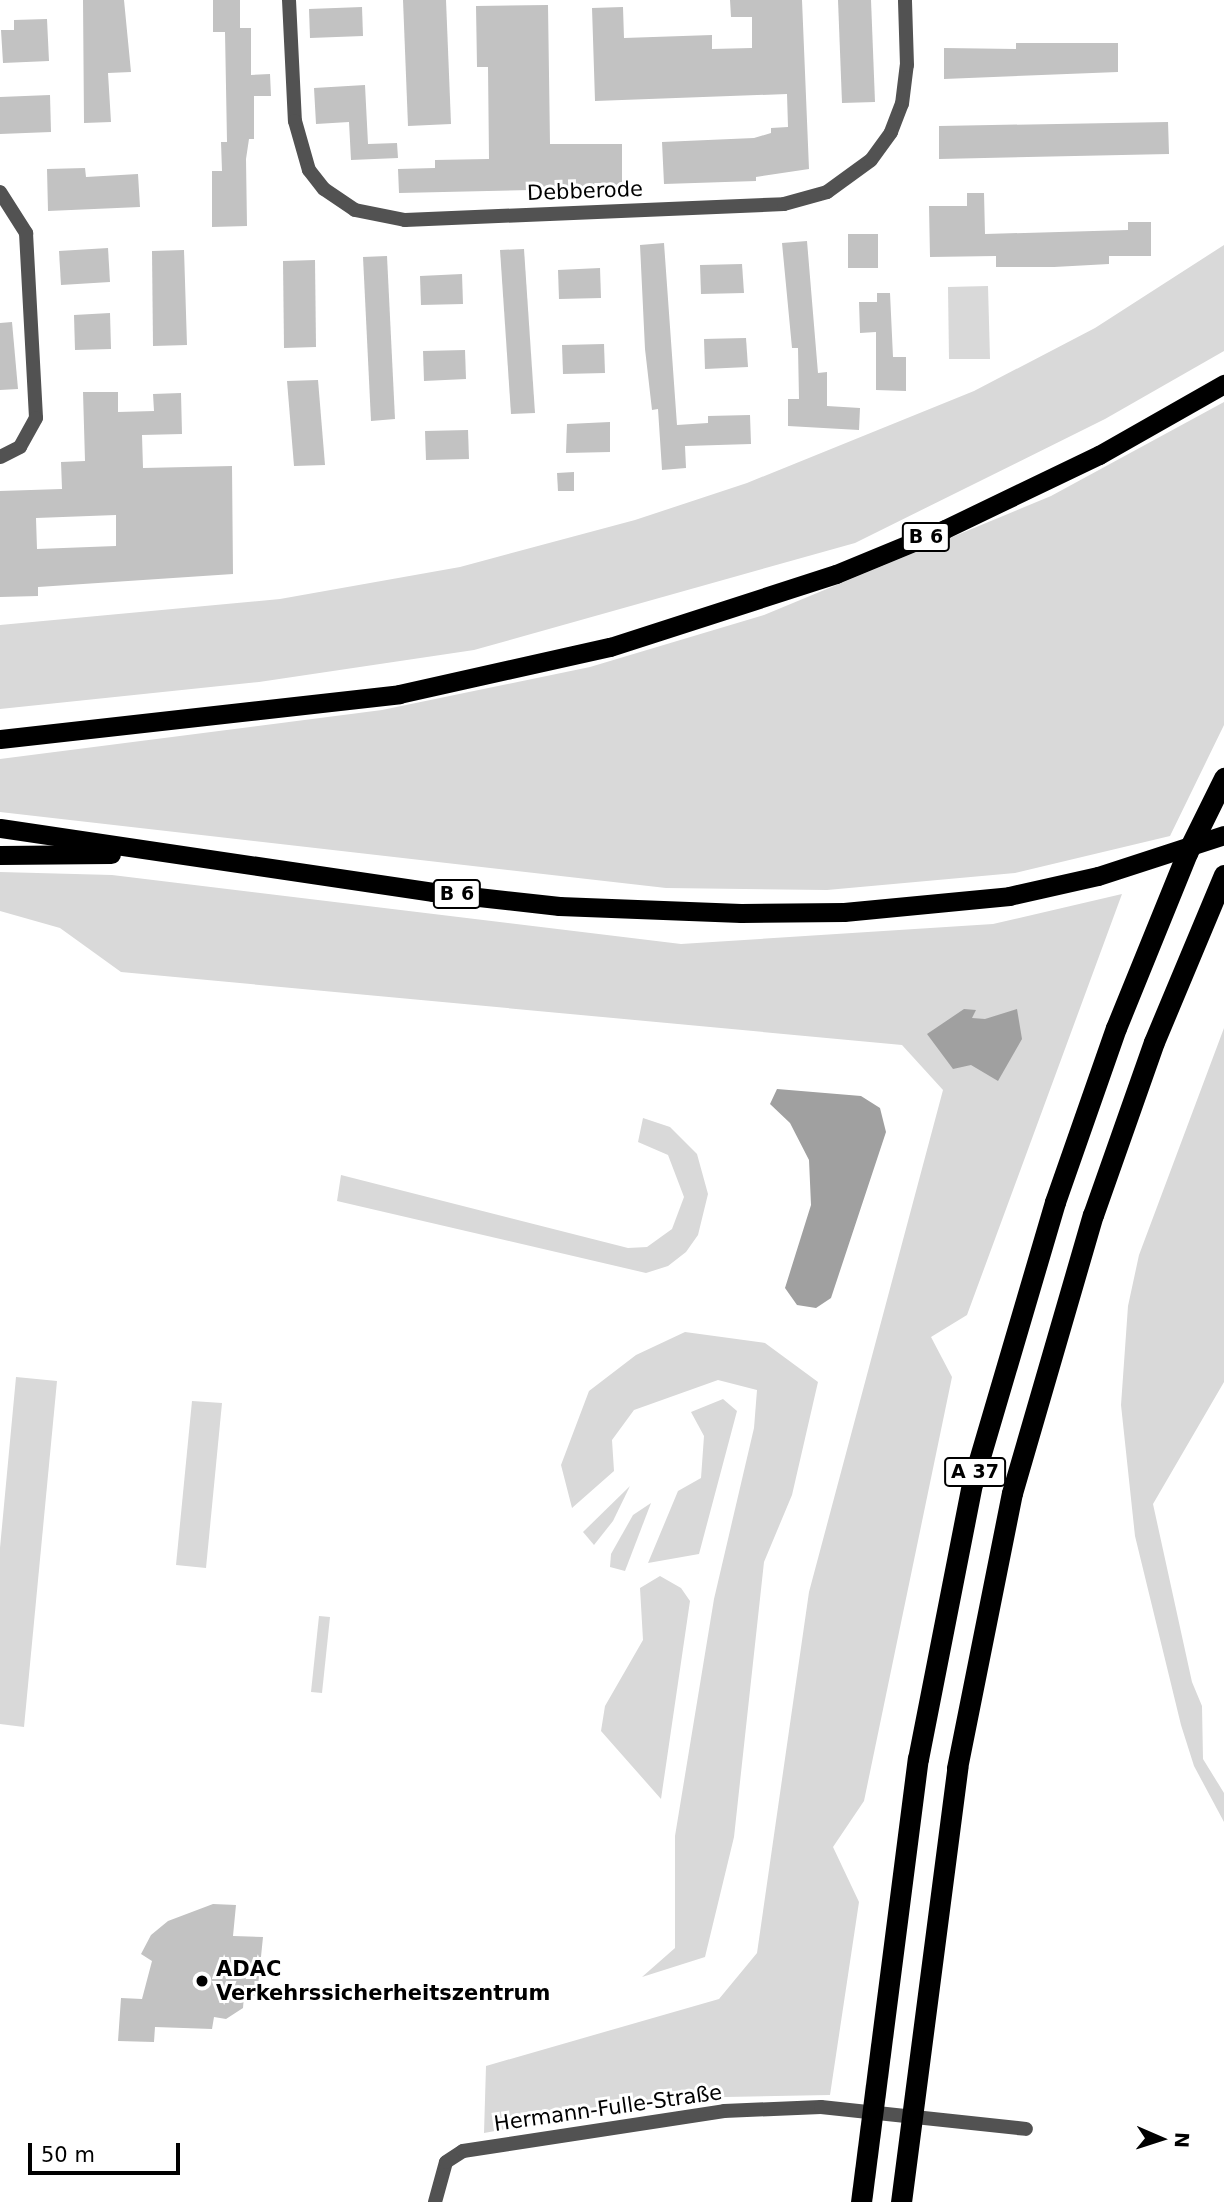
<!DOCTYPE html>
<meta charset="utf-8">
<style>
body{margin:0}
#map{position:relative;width:1224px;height:2202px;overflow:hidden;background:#fff;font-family:"DejaVu Sans",sans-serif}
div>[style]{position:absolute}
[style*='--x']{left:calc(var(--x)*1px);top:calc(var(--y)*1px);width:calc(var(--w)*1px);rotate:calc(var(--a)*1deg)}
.green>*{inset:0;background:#d9d9d9}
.water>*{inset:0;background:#a0a0a0}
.building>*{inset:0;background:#c2c2c2}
.minor>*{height:14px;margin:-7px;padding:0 7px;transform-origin:7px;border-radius:7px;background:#525252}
.trunk>*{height:19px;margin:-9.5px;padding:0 9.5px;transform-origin:9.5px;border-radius:9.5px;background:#000}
.motorway>*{height:21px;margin:-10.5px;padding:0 10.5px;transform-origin:10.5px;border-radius:10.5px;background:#000}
.dots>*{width:19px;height:19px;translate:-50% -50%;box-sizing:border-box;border:4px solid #fff;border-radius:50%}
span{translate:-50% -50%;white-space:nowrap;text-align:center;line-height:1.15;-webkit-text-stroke:6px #fff;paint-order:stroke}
.shield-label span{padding:2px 5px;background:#fff;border:2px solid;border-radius:5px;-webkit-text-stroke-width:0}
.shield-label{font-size:19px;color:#000;font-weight:700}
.street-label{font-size:21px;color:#000}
.poi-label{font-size:21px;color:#000;font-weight:700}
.left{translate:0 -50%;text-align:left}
.north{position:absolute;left:1126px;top:2104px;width:70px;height:70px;-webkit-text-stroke:5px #fff;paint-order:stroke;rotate:93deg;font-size:19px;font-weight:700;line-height:28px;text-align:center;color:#000}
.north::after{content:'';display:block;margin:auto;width:24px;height:32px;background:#000;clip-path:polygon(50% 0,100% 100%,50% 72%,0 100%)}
.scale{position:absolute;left:28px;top:2143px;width:152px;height:32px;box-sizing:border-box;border:4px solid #000;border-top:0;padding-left:9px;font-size:21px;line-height:24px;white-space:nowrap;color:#000;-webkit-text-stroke:5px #fff;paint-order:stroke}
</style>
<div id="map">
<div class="green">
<i style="clip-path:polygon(1224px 245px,1224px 351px,1105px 419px,855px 543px,474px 650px,259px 682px,0 709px,0 625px,280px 599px,460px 567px,635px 520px,747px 483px,974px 391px,1095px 328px)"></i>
<i style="clip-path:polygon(988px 286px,990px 359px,949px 359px,948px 287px)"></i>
<i style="clip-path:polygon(1224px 402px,1224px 725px,1170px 836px,1015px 873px,827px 890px,666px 888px,0 812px,0 759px,382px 710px,590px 667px,764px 615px,1051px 496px)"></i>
<i style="clip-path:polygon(0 872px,112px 875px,681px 944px,993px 924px,1122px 894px,967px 1315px,931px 1337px,952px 1377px,864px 1801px,833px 1847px,859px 1902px,830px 2095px,674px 2098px,484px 2133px,486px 2066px,719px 1999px,757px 1953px,809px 1592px,943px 1090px,902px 1045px,121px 972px,60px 928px,0 911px)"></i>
<i style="clip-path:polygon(1224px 1028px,1224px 1382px,1153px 1504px,1192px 1682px,1202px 1706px,1203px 1759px,1224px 1793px,1224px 1822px,1194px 1766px,1181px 1725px,1135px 1536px,1121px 1405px,1128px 1306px,1139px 1255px)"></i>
<i style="clip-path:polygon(643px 1118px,670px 1127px,697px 1154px,708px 1194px,698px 1235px,686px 1252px,668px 1266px,646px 1273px,337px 1201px,341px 1175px,628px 1248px,647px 1247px,672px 1229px,684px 1197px,668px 1155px,638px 1142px)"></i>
<i style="clip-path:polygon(685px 1332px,765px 1343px,818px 1382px,792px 1495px,764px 1562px,734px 1837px,705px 1957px,642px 1977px,675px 1948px,675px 1836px,714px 1599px,754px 1428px,757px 1390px,718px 1380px,634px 1410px,612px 1440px,614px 1471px,572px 1508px,561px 1465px,589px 1391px,636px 1355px)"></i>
<i style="clip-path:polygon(16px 1377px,57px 1381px,24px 1727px,0 1724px,0 1548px)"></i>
<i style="clip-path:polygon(723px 1399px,737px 1411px,699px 1554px,648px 1563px,678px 1491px,701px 1478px,704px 1436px,691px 1412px)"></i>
<i style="clip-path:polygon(192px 1401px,222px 1403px,206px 1568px,176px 1565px)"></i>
<i style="clip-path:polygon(630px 1486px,613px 1521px,594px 1545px,583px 1532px)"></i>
<i style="clip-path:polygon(651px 1503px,625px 1571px,610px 1567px,611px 1554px,633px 1515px)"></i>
<i style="clip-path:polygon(660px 1576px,681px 1588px,690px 1601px,661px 1799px,601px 1731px,605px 1706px,643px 1640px,640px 1588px)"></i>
<i style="clip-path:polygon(319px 1616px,330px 1617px,322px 1693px,311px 1692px)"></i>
</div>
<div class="water">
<i style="clip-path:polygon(964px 1009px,976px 1010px,972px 1018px,985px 1019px,1017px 1009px,1022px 1039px,998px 1081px,971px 1065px,953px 1069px,927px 1034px)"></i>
<i style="clip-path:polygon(777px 1089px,861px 1096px,880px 1108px,886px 1132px,831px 1298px,816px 1308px,797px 1305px,785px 1288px,811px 1205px,809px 1160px,790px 1123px,770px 1104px)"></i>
</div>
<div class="building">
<i style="clip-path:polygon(83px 0,124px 0,131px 72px,108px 73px,111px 122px,84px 123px)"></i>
<i style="clip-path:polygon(213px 0,240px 0,240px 28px,251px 28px,251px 75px,270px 74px,271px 96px,254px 96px,254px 139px,249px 139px,246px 159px,247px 226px,212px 227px,212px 171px,222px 171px,221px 142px,227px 142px,225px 32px,213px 32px)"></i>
<i style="clip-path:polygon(403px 0,446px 0,451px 124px,408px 126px)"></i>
<i style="clip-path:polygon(730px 0,802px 0,809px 169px,756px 177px,756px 181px,664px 184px,662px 142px,754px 138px,771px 133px,771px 128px,788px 127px,787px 94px,595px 101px,592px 8px,623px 7px,624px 38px,712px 35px,712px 49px,752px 48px,752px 17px,731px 17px)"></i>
<i style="clip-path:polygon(838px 0,871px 0,875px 102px,842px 103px)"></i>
<i style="clip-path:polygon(548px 5px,550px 144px,622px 144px,622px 188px,399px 193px,398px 169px,435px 168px,435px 160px,489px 159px,488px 67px,477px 67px,476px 6px)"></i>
<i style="clip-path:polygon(362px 7px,363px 36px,310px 38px,309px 9px)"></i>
<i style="clip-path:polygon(47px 19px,49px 61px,3px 63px,1px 30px,14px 30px,14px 20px)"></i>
<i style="clip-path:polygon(1016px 43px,1118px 43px,1118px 72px,944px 79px,944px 48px,1016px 49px)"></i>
<i style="clip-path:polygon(365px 85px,368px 144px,397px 143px,398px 158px,351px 160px,349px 122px,316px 124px,314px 88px)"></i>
<i style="clip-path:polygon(50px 95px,51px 132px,0 134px,0 97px)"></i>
<i style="clip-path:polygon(1168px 122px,1169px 154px,939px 159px,939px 126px)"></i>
<i style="clip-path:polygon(85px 168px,86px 177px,138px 174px,140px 207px,48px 211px,47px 169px)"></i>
<i style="clip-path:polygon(967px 193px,984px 193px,985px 234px,1128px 230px,1128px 222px,1151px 222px,1151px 256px,1109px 256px,1109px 264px,1054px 267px,996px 267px,996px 256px,930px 257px,929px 206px,967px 206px)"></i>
<i style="clip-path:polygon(848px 234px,878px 234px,878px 268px,848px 268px)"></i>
<i style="clip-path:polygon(807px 241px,818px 373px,827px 372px,827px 406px,860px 408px,859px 430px,788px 426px,788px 399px,799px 399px,798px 348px,792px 348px,782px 243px)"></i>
<i style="clip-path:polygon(664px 243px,677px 425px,708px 423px,708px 416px,750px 415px,751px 444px,685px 446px,686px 468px,662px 470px,658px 409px,652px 410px,645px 349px,640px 245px)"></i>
<i style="clip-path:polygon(108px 248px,110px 282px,61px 285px,59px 251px)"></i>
<i style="clip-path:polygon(524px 249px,535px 413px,511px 414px,500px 250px)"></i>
<i style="clip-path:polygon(184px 250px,187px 345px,153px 346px,152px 251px)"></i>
<i style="clip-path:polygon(387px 256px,395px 419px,371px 421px,363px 257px)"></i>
<i style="clip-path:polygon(315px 260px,316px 347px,284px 348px,283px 261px)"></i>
<i style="clip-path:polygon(742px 264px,744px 293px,701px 294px,700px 265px)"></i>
<i style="clip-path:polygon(600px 268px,601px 298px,559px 299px,558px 270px)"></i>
<i style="clip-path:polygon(462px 274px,463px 304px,421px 305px,420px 276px)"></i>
<i style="clip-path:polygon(877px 293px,890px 293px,893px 357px,906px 357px,906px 391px,876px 390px,876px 332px,860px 333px,859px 302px,877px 302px)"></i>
<i style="clip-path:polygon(110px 313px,111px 349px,75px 350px,74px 315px)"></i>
<i style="clip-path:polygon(12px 322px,18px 389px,0 390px,0 323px)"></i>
<i style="clip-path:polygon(746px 338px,748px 367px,705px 369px,704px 339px)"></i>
<i style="clip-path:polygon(604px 344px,605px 373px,563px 374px,562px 345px)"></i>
<i style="clip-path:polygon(465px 350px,466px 379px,424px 381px,423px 351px)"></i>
<i style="clip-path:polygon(318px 380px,325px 465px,294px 466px,287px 381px)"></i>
<i style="clip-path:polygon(evenodd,83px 392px,118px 392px,118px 412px,154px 411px,153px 394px,181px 393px,182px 434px,142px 435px,143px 468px,232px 466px,233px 574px,38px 587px,38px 596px,0 597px,0 491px,62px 489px,61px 462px,85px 461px,83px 392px,116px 515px,116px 546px,37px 549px,36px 518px,116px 515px)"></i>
<i style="clip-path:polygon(610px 422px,610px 452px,566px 453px,567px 424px)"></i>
<i style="clip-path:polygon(468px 430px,469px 459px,426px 460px,425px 431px)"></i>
<i style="clip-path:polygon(574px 472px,574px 491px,558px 491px,557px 473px)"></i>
<i style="clip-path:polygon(213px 1904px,236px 1905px,233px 1936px,263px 1937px,257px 1996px,244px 1996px,243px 2008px,226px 2019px,214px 2017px,212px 2029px,155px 2027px,154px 2042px,118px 2041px,121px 1998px,142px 1999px,152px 1961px,141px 1954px,151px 1935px,168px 1921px)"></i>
</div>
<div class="minor">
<i style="--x:289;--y:0;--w:121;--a:87.2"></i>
<i style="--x:295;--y:121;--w:51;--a:74.1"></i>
<i style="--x:309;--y:170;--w:24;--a:52"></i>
<i style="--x:324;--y:189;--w:37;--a:34"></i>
<i style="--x:355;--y:210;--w:51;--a:11.3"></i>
<i style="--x:405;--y:220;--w:379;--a:-2.4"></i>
<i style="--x:784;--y:204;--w:45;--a:-15.6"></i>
<i style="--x:827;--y:192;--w:54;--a:-36"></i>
<i style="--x:871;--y:160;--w:34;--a:-54"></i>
<i style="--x:891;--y:132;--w:30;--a:-69"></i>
<i style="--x:902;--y:104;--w:39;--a:-83"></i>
<i style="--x:907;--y:65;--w:65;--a:-91.8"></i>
<i style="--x:0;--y:192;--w:49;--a:57.6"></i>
<i style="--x:26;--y:233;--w:185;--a:86.9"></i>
<i style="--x:36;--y:418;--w:33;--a:119"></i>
<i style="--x:20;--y:447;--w:22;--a:153"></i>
<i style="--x:435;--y:2202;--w:41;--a:-74.6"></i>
<i style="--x:446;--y:2162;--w:20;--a:-33"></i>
<i style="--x:463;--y:2151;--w:264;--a:-8.7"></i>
<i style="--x:724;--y:2111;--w:97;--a:-2.4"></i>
<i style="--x:821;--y:2107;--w:206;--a:6.1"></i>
</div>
<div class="trunk">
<i style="--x:0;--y:739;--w:402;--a:-6.4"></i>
<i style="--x:399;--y:694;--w:216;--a:-12.6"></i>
<i style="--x:610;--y:647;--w:237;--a:-17.9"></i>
<i style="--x:836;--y:574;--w:118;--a:-22.4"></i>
<i style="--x:945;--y:529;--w:171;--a:-25.7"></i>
<i style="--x:1099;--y:455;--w:144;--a:-29.6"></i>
<i style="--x:0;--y:828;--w:438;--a:8.4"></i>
<i style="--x:433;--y:892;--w:127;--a:6.3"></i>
<i style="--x:559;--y:906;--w:182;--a:2.2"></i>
<i style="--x:741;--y:913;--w:103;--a:-0.6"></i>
<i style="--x:844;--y:912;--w:166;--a:-5.5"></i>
<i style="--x:1009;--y:896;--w:91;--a:-12.7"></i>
<i style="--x:1098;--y:876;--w:133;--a:-18"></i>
<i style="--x:0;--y:855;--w:111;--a:-0.5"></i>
</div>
<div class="motorway">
<i style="--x:861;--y:2202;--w:447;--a:-82.7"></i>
<i style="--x:918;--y:1759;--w:280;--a:-78.9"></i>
<i style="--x:972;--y:1484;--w:294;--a:-73.6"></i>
<i style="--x:1055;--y:1202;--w:184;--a:-70.7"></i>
<i style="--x:1116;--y:1028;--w:189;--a:-67.9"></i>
<i style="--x:1187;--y:853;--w:84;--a:-63.7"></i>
<i style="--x:901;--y:2202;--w:438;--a:-82.6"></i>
<i style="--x:957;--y:1768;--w:280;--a:-78.7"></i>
<i style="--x:1012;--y:1493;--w:290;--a:-73.8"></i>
<i style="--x:1093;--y:1215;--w:183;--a:-70.6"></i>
<i style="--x:1154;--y:1042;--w:181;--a:-67.3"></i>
</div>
<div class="dots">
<i style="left:202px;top:1981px;background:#000"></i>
</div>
<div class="shield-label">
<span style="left:926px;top:537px">B 6</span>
<span style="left:457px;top:894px">B 6</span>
<span style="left:975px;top:1472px">A 37</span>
</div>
<div class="street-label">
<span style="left:585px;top:191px;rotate:-2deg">Debberode</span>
<span style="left:608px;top:2108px;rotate:-8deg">Hermann-Fulle-Straße</span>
</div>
<div class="poi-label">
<span class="left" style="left:216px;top:1981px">ADAC<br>Verkehrssicherheitszentrum</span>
</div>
<div class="north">N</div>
<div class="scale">50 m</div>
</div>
